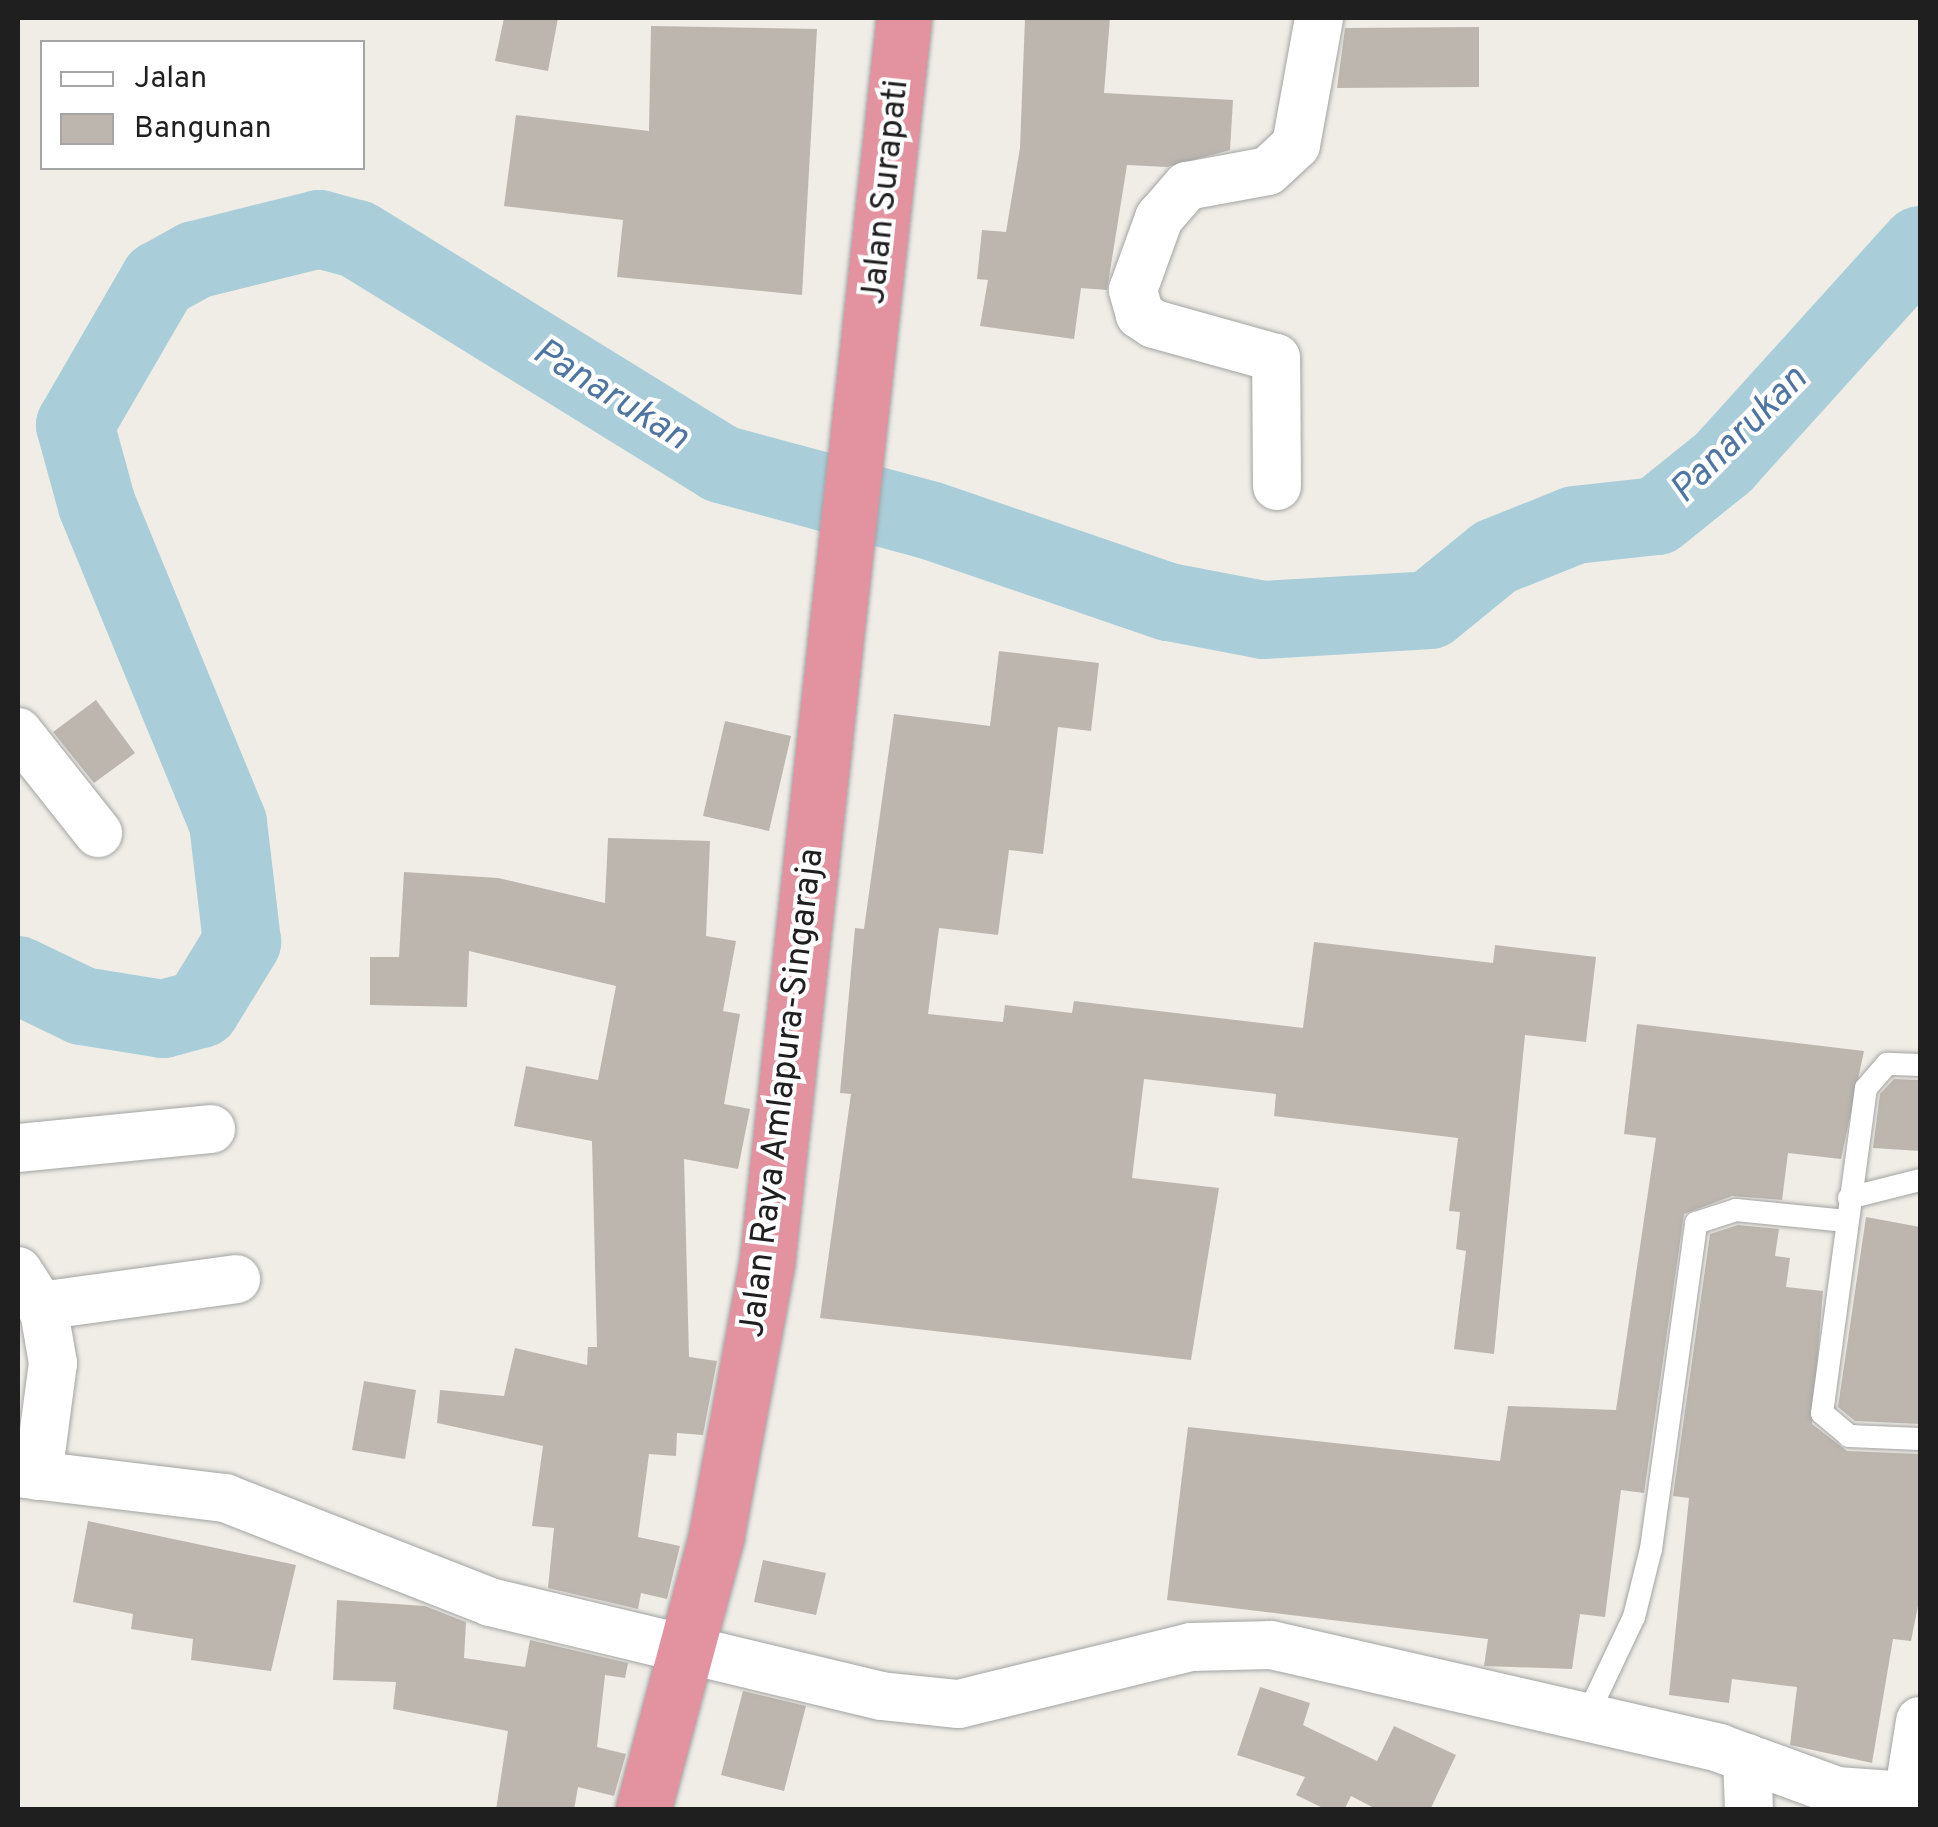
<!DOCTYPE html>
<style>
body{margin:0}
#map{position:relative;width:1938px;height:1827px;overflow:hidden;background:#efede6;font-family:Overpass,sans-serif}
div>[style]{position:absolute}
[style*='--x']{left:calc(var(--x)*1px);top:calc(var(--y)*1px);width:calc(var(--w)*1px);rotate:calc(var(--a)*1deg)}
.river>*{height:78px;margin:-39px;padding:0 39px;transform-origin:39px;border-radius:39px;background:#a9ceda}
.building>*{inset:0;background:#bcb6af}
.roads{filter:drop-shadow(0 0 2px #a3a3a3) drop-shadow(0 0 2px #a3a3a3)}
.lane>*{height:22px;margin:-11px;padding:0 11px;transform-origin:11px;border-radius:11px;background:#fff}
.street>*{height:48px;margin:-24px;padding:0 24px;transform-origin:24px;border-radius:24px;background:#fff}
.highway>*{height:55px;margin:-27.5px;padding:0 27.5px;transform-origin:27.5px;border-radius:27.5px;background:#e2939f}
span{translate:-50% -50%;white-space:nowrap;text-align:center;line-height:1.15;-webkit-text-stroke:8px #fff;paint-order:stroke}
.street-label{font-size:35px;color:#1f1f1f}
.water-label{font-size:38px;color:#4e75a1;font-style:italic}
.frame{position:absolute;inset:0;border:20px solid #1f1f1f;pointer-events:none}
.legend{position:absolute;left:40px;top:40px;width:325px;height:130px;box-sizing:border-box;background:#fff;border:2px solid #a5a5a5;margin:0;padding:12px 18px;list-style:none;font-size:30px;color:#1f1f1f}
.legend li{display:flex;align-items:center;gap:20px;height:50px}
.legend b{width:50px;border:2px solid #a5a5a5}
</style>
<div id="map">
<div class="river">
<i style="--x:18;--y:975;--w:71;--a:25.8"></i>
<i style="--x:82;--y:1006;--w:82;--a:9.1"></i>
<i style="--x:163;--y:1019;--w:39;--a:-15"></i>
<i style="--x:201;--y:1009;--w:79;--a:-58.5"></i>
<i style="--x:242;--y:942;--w:120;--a:-96.7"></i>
<i style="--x:228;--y:823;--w:344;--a:-112.4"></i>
<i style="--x:97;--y:505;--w:83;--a:-105.4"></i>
<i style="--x:75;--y:425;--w:168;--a:-59.9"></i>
<i style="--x:159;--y:280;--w:41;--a:-29.1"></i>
<i style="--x:195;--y:260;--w:128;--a:-14"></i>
<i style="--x:319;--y:229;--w:39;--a:15"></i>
<i style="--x:357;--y:239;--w:428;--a:31.7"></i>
<i style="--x:721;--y:464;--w:215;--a:15.1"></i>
<i style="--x:929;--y:520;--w:254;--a:18.9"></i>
<i style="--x:1169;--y:602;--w:96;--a:10.8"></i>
<i style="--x:1263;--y:620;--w:167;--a:-3.4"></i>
<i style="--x:1430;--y:610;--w:84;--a:-39.2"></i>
<i style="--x:1495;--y:557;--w:86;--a:-21.8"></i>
<i style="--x:1575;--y:525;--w:82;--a:-6.3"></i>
<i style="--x:1657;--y:516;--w:85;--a:-38.8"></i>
<i style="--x:1723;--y:463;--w:294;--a:-47.9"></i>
</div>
<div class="building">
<i style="clip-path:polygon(504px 18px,558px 18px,548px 71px,495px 61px)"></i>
<i style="clip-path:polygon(1025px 18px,1110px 18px,1104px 93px,1233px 100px,1230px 150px,1167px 167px,1127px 165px,1107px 290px,1081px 288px,1074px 339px,980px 326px,988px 280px,977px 279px,982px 230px,1006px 232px,1020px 148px)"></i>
<i style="clip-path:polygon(651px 26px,817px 29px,802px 295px,617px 277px,623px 220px,504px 206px,516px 115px,649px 131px)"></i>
<i style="clip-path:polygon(1479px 27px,1479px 87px,1337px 88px,1345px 28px)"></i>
<i style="clip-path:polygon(999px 651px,1099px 663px,1091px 731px,1058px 727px,1043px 854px,1009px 850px,998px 935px,939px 928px,928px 1014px,1003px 1022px,1005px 1005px,1072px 1013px,1074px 1001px,1303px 1028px,1314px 942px,1493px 963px,1495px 945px,1596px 957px,1586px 1042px,1525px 1035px,1494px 1354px,1454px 1349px,1466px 1251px,1456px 1249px,1460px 1212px,1449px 1211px,1458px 1138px,1274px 1116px,1276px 1094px,1144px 1079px,1132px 1178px,1219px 1188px,1191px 1360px,820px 1318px,851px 1094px,840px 1093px,855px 928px,864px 929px,894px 714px,990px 726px)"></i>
<i style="clip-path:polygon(96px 700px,135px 753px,94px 783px,53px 732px)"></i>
<i style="clip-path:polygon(725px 721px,791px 736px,769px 831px,703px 816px)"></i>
<i style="clip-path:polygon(608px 838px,710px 841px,706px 936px,736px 941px,723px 1011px,740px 1014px,724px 1104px,750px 1109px,738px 1169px,684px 1159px,689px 1357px,717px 1361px,703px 1435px,677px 1433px,676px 1456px,649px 1454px,638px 1537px,680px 1546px,667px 1599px,641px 1593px,638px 1609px,548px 1588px,554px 1528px,532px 1526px,543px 1446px,437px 1423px,440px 1390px,504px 1396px,515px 1348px,587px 1365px,588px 1347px,597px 1347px,592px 1141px,514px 1126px,526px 1066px,598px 1080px,616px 986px,469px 951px,467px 1007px,370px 1005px,370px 957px,399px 957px,404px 872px,498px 878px,605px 903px)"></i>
<i style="clip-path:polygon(1637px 1024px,1864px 1051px,1841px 1159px,1788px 1153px,1782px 1200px,1732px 1196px,1684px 1214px,1644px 1493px,1621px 1490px,1605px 1617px,1580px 1614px,1572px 1669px,1484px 1666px,1488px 1639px,1167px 1600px,1188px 1427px,1500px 1461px,1508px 1406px,1616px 1410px,1656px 1138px,1624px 1134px)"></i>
<i style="clip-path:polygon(1894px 1079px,1920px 1080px,1920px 1151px,1873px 1148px,1880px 1094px)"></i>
<i style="clip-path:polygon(1866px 1217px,1920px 1227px,1920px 1424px,1855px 1421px,1838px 1407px)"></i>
<i style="clip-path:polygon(1738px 1225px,1779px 1229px,1775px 1256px,1790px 1258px,1786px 1287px,1823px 1291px,1812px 1424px,1847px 1451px,1920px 1454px,1920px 1596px,1911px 1641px,1893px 1639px,1872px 1763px,1790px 1745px,1797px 1687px,1732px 1679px,1729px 1703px,1669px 1695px,1689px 1498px,1673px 1496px,1710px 1234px)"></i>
<i style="clip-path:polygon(364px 1381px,416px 1390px,405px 1459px,352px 1450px)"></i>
<i style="clip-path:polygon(88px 1521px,296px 1565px,271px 1671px,191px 1660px,193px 1639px,131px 1629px,133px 1614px,73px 1602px)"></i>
<i style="clip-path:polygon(763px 1560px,826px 1573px,816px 1615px,754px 1602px)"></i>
<i style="clip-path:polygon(337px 1600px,425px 1606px,466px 1622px,464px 1658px,525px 1667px,530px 1640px,628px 1663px,625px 1678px,605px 1675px,597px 1747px,626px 1754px,614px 1796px,578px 1787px,574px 1810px,496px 1810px,508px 1731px,393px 1709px,396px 1682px,333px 1680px)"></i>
<i style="clip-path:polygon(1260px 1687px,1310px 1703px,1303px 1725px,1377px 1761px,1394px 1726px,1456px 1755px,1430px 1810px,1378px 1810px,1351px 1796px,1344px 1810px,1327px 1810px,1296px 1795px,1305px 1777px,1237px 1755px)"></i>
<i style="clip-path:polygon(743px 1691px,806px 1706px,784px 1791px,721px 1775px)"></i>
</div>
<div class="roads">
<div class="lane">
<i style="--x:1920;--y:1065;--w:33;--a:-178"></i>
<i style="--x:1887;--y:1064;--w:32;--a:131"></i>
<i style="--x:1866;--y:1088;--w:328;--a:97.7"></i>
<i style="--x:1822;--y:1413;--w:35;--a:40"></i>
<i style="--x:1849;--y:1436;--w:71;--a:2.4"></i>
<i style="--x:1849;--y:1198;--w:73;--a:-14.2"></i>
<i style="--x:1586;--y:1718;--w:112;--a:-64.6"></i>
<i style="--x:1634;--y:1617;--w:70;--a:-76"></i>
<i style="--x:1651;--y:1549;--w:329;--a:-82.1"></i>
<i style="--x:1696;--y:1223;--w:42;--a:-18"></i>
<i style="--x:1736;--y:1210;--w:111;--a:5.7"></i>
</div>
<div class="street">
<i style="--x:1277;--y:486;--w:128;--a:-90.4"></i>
<i style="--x:1276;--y:358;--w:127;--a:-164.4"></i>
<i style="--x:1154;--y:324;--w:17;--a:-147"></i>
<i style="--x:1140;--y:315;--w:26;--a:-106"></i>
<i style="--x:1133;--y:290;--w:77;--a:-70.1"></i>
<i style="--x:1159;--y:218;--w:43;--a:-48.8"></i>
<i style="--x:1187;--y:186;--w:82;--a:-10.5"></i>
<i style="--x:1268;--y:171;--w:38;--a:-43"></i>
<i style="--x:1296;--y:145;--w:129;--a:-79.7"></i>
<i style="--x:18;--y:732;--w:129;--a:51.6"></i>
<i style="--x:18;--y:1148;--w:194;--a:-5.6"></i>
<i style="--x:18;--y:1271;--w:48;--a:57"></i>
<i style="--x:44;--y:1311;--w:53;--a:80.2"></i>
<i style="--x:53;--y:1363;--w:114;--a:97.6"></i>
<i style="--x:40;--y:1306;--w:198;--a:-7.8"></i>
<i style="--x:18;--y:1473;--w:209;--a:6.9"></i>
<i style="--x:225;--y:1498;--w:285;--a:21.4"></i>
<i style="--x:490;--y:1602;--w:402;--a:13.5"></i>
<i style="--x:881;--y:1696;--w:78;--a:5.9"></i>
<i style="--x:959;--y:1704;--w:239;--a:-13.8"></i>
<i style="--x:1191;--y:1647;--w:80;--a:-1.4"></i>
<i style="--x:1271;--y:1645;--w:460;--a:12.9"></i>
<i style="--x:1719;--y:1748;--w:126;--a:20"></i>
<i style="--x:1837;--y:1791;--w:83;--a:4.1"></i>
<i style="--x:1747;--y:1758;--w:52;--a:87.8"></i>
<i style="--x:1908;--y:1797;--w:77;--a:-81"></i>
</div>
<div class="highway">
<i style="--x:643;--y:1810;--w:283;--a:-75"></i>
<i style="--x:716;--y:1537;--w:280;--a:-79.5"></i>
<i style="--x:767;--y:1262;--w:1252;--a:-83.72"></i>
</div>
</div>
<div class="street-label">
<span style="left:886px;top:192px;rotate:-84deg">Jalan Surapati</span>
<span style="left:783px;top:1093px;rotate:-83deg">Jalan Raya Amlapura-Singaraja</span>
</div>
<div class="water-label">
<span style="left:610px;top:396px;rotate:32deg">Panarukan</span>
<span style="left:1740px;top:436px;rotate:-45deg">Panarukan</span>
</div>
<div class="frame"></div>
<ul class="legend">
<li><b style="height:12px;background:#fff"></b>Jalan</li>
<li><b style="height:28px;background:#bcb6af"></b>Bangunan</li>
</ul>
</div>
